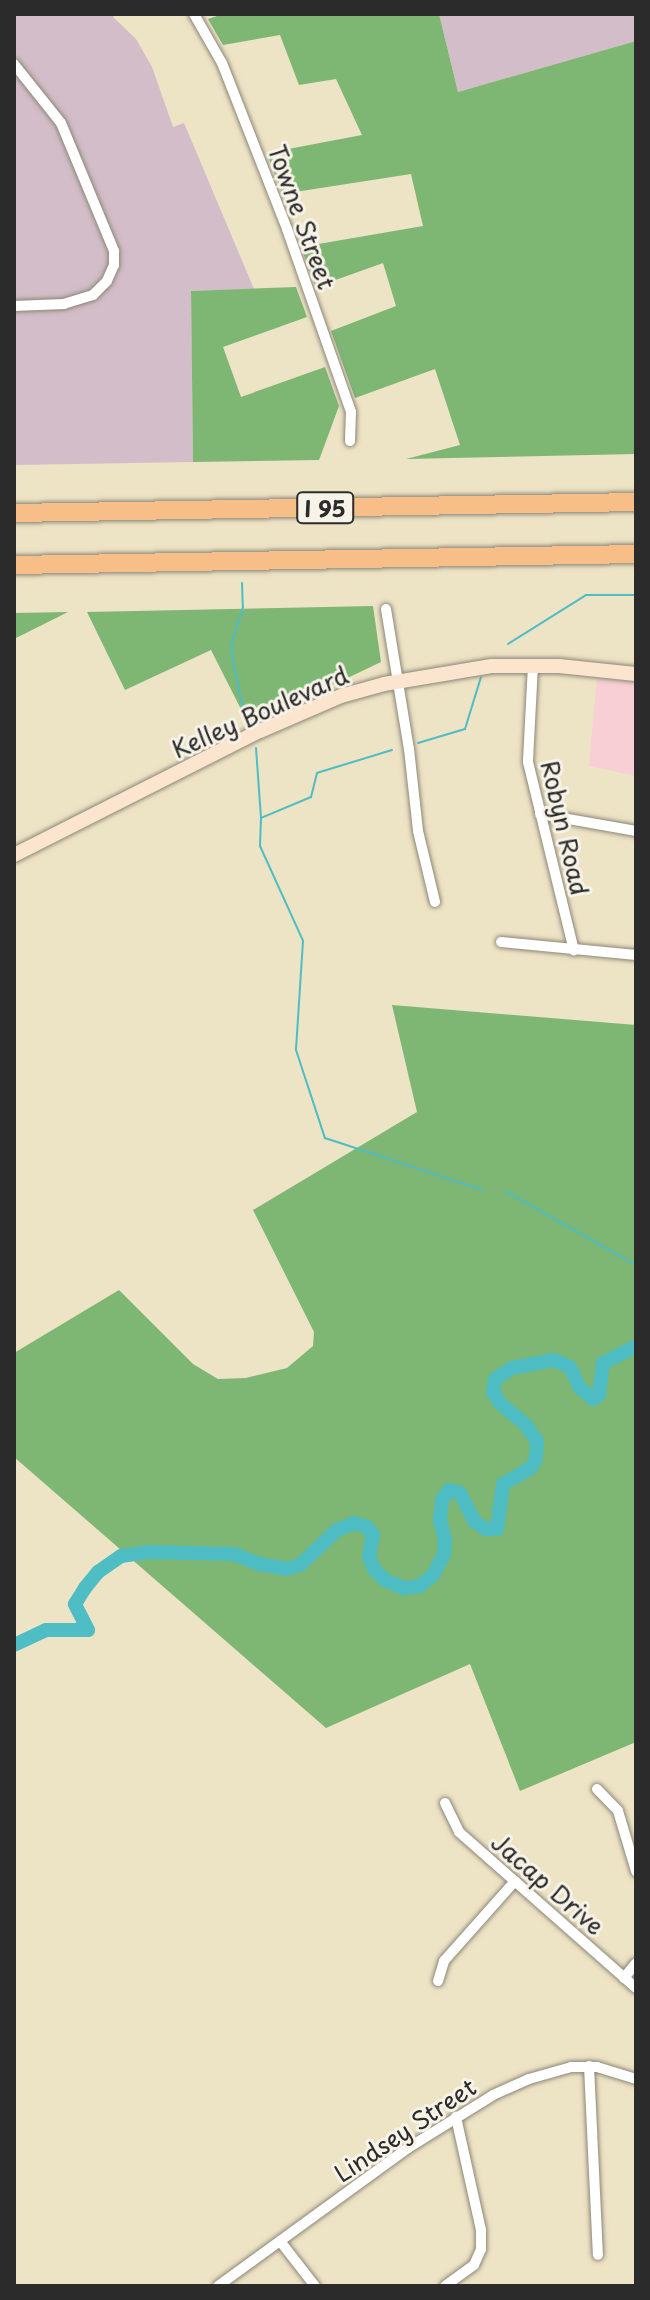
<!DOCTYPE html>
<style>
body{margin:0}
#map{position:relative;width:650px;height:2300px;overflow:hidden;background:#ede3c5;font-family:"Playpen Sans",sans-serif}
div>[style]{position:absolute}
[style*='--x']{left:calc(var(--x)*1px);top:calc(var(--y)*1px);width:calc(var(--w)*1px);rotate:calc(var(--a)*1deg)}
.built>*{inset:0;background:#f7cfd4}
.industrial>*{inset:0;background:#d2bdc8}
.forest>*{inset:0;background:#7eb674}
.stream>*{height:2px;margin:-1px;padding:0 1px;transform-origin:1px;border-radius:1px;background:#4ebdc4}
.river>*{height:14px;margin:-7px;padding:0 7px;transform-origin:7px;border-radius:7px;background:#4ebdc4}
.roads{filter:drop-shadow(0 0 2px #8c8778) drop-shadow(0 0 2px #8c8778)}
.minor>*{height:10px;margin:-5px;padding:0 5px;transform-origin:5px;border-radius:5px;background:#fff}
.secondary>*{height:14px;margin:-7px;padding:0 7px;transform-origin:7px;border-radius:7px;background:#fce5cf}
.motorway>*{height:18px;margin:-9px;padding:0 9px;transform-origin:9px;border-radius:9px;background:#f7be87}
span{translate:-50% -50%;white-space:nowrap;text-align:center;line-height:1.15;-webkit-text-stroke:6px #f7f3e8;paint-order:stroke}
.shield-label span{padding:2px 6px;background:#f7f3e8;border:2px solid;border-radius:6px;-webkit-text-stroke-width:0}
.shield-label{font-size:22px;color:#2b2b2b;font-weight:700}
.street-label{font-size:24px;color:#2b2b2b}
.frame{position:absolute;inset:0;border:16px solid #2b2b2b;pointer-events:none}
</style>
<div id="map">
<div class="built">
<i style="clip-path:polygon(597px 678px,636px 682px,636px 776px,589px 766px)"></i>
</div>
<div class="industrial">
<i style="clip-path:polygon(14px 14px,116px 14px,113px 17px,136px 39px,152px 67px,173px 127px,184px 123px,254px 289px,191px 291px,193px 462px,14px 465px)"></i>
<i style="clip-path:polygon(439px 14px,636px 14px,636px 41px,458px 92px)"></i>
</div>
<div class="forest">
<i style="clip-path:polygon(223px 14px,439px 14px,458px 92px,636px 41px,636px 454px,406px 459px,460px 445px,435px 369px,355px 398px,331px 331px,396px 306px,383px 263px,316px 287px,301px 247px,423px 226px,411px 174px,282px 194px,267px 153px,362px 135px,336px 79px,299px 85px,280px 35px,223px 45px,208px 19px)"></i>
<i style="clip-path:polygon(296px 287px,307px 317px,223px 347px,241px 397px,325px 367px,339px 406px,319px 460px,193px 462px,191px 291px)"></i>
<i style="clip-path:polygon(373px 606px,381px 662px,249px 725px,211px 650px,125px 690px,87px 612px)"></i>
<i style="clip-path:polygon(68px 612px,14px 639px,14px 613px)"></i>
<i style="clip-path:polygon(392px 1005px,636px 1025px,636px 1742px,520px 1791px,470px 1664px,326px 1728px,14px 1457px,14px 1353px,119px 1290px,193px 1364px,218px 1379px,246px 1378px,287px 1368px,313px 1346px,314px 1332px,253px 1210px,417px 1112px)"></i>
</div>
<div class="stream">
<i style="--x:242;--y:583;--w:24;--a:88"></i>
<i style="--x:243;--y:607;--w:38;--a:107"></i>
<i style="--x:232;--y:643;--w:13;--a:90"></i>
<i style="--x:232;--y:656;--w:68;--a:78.2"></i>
<i style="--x:508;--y:644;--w:92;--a:-32.1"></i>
<i style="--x:586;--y:595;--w:50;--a:0"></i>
<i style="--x:418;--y:743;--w:49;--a:-16.6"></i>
<i style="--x:465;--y:729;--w:54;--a:-72.9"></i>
<i style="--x:256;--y:748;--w:70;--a:85.9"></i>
<i style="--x:392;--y:750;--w:78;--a:163"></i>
<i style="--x:317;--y:773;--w:25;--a:104"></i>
<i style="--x:311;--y:797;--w:54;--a:157.2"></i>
<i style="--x:261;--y:818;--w:28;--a:92"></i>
<i style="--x:260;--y:846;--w:104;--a:65.6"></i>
<i style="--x:303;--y:941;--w:109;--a:93.7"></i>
<i style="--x:296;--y:1050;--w:93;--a:71.8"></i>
<i style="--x:325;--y:1138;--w:166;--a:18.2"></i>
<i style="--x:505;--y:1191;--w:150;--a:29.5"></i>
</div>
<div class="river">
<i style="--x:14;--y:1645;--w:35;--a:-25"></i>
<i style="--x:46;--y:1630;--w:42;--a:0"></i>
<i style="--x:88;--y:1630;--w:29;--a:-117"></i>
<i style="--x:75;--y:1604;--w:19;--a:-58"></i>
<i style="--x:85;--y:1588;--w:21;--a:-51"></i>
<i style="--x:98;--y:1572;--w:28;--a:-35"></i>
<i style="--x:121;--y:1556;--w:30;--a:-8"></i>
<i style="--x:151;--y:1552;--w:83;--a:1.4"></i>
<i style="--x:234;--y:1554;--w:27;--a:22"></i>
<i style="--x:259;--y:1564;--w:27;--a:10"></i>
<i style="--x:286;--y:1569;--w:15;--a:-16"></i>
<i style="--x:300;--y:1565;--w:51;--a:-43.4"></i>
<i style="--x:337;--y:1530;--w:18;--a:-22"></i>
<i style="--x:354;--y:1523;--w:14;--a:17"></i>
<i style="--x:367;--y:1527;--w:10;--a:53"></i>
<i style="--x:373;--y:1535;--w:21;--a:101"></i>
<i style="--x:369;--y:1556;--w:14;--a:69"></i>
<i style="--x:374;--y:1569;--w:16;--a:45"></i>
<i style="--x:385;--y:1580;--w:21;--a:23"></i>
<i style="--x:404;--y:1588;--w:16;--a:-7"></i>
<i style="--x:420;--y:1586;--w:17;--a:-40"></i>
<i style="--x:433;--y:1575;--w:24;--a:-62"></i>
<i style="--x:444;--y:1554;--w:14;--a:-86"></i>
<i style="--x:445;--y:1540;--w:21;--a:-104"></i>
<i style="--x:440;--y:1520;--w:20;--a:-84"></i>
<i style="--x:442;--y:1500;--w:12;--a:-55"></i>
<i style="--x:449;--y:1490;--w:11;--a:15"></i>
<i style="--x:460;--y:1493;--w:31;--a:63"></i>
<i style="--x:474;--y:1521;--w:14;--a:34"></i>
<i style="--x:486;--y:1529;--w:11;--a:0"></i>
<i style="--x:497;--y:1529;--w:45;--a:-82.4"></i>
<i style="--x:503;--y:1484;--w:32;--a:-30"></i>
<i style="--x:531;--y:1468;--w:11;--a:-63"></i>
<i style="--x:536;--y:1458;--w:17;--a:-87"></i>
<i style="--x:537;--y:1441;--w:19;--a:-125"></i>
<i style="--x:526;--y:1425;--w:34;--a:-140"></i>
<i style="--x:500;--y:1403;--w:13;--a:-122"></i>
<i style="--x:493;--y:1392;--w:13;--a:-81"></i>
<i style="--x:495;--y:1379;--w:20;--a:-33"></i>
<i style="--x:512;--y:1368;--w:43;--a:-10.8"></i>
<i style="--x:554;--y:1360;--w:17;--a:24"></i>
<i style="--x:570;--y:1367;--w:23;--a:65"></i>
<i style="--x:580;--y:1388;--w:17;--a:40"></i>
<i style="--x:593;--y:1399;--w:7;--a:-34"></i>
<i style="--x:599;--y:1395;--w:32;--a:-83"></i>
<i style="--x:603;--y:1363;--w:37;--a:-27"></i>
</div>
<div class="roads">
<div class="minor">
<i style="--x:194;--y:14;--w:56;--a:60.3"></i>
<i style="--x:222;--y:63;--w:178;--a:68.6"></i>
<i style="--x:287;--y:229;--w:194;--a:70.7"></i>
<i style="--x:351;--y:412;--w:29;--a:92"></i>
<i style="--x:14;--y:64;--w:75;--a:51.5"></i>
<i style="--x:61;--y:123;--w:139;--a:67.5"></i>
<i style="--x:114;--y:251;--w:14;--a:90"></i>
<i style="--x:114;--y:265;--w:17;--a:114"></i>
<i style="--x:107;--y:281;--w:20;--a:135"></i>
<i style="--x:93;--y:295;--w:30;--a:163"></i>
<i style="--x:64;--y:304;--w:50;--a:177.7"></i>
<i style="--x:386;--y:609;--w:142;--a:80.7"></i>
<i style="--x:409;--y:749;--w:82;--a:83.7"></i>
<i style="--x:418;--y:831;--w:73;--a:76.5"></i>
<i style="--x:533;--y:665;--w:97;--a:93"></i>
<i style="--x:528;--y:762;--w:194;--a:76.3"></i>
<i style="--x:540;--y:814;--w:97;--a:10"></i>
<i style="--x:501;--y:942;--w:136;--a:5.5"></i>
<i style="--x:597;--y:1789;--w:30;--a:46"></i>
<i style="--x:618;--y:1811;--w:63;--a:73.3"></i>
<i style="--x:445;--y:1803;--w:32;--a:64"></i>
<i style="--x:459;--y:1832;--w:236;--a:41.4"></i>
<i style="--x:624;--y:1978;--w:19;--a:-51"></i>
<i style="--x:438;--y:1981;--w:21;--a:-73"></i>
<i style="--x:444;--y:1961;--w:107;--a:-48.4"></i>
<i style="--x:589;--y:2066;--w:189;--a:87.3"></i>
<i style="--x:280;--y:2241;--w:57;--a:52.1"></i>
<i style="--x:218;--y:2286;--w:235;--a:-36"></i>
<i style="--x:408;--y:2148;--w:100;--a:-31.9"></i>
<i style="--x:493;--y:2095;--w:39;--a:-24"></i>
<i style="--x:529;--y:2079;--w:44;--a:-15.9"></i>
<i style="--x:571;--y:2067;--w:26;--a:0"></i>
<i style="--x:597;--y:2067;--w:41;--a:17.1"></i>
<i style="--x:445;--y:2286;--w:36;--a:-36"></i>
<i style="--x:474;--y:2265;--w:17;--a:-66"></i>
<i style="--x:481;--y:2249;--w:19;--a:-90"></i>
<i style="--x:481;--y:2230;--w:116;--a:-102.5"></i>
</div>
<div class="secondary">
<i style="--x:14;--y:855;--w:275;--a:-26.8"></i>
<i style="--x:260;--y:731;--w:88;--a:-23.4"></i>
<i style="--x:341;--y:696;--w:45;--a:-15.6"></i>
<i style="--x:384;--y:684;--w:109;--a:-9.5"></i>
<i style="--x:492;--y:666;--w:67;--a:0"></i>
<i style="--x:559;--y:666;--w:77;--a:5.9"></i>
</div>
<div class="motorway">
<i style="--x:14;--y:513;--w:622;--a:-1.01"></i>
<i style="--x:14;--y:565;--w:622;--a:-1.01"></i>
</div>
</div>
<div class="shield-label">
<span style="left:325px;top:508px">I 95</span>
</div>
<div class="street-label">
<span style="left:302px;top:217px;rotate:70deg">Towne Street</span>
<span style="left:260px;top:712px;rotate:-24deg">Kelley Boulevard</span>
<span style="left:565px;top:828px;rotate:77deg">Robyn Road</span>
<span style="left:548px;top:1884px;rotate:41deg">Jacap Drive</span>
<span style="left:405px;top:2130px;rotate:-34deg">Lindsey Street</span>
</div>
<div class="frame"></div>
</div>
